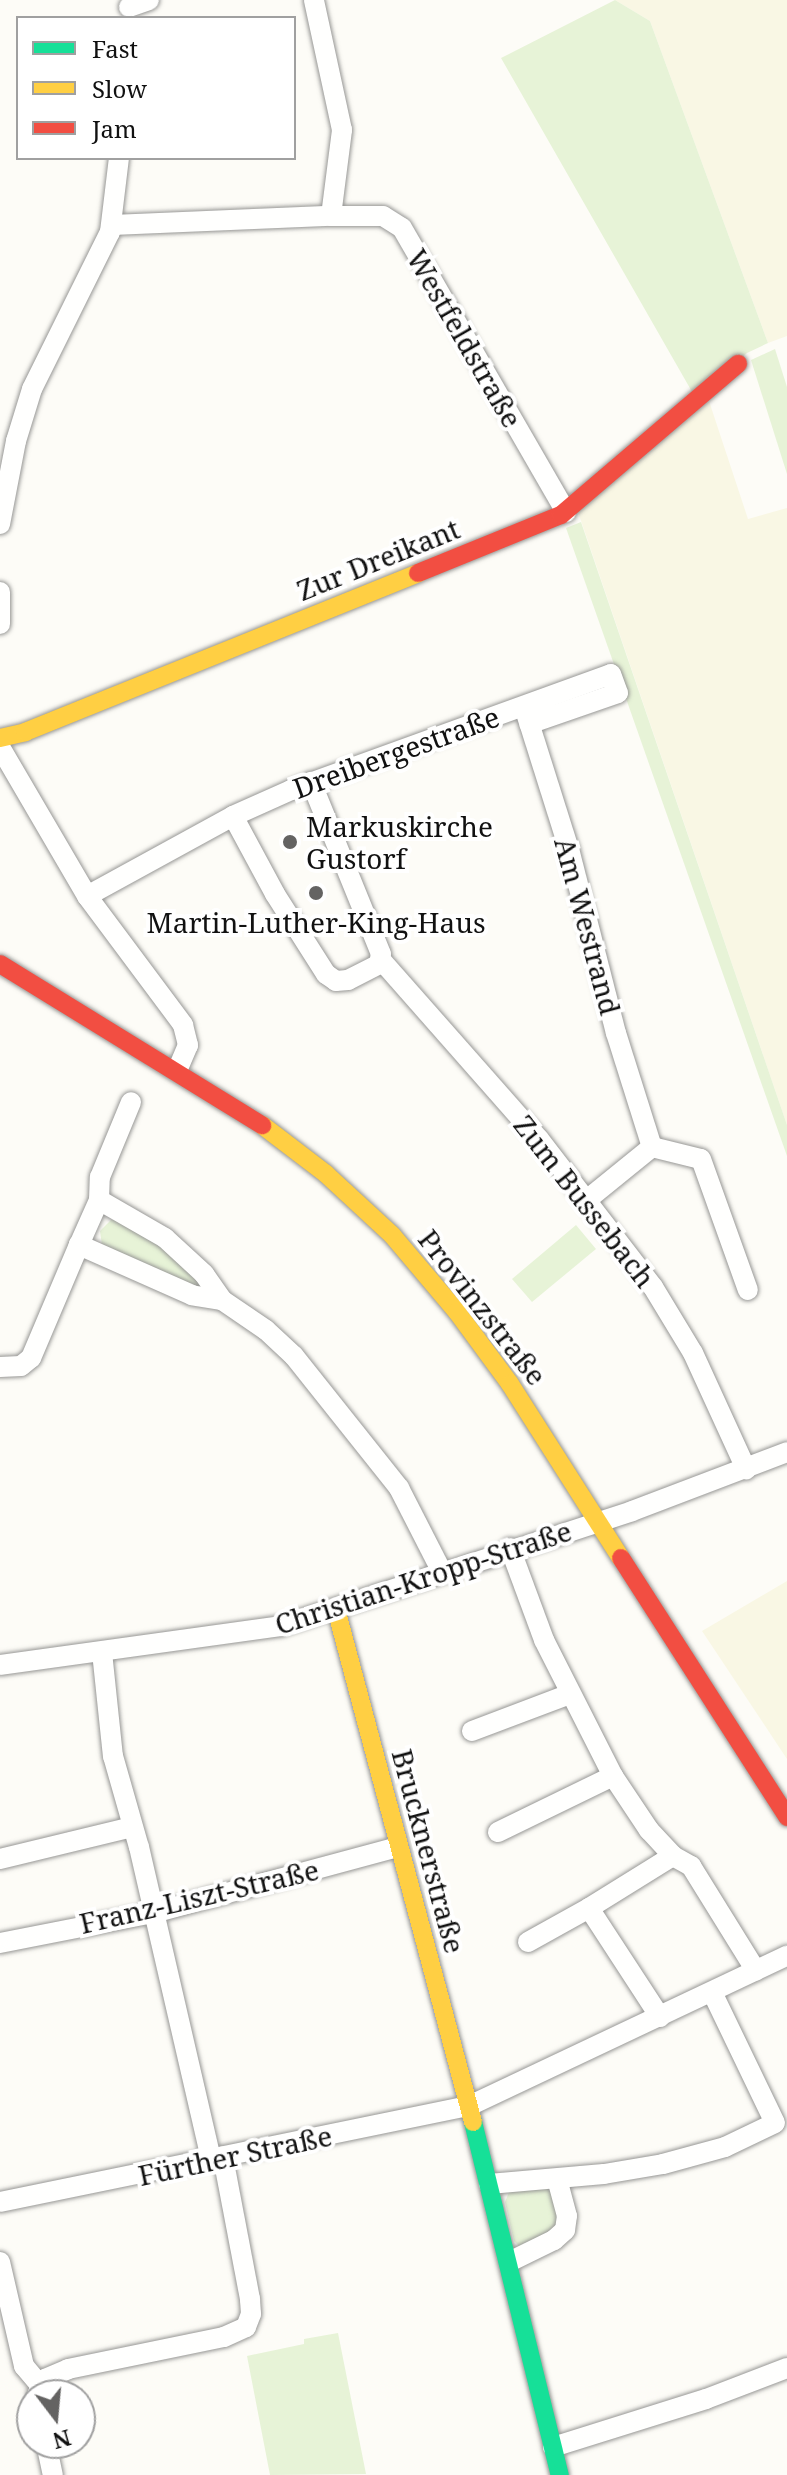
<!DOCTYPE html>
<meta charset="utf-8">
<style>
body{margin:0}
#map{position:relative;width:787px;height:2475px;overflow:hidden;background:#fdfcf7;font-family:"Noto Serif",serif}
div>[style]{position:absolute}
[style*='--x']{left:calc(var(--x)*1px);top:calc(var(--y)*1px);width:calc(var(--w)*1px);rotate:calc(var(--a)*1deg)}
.farmland>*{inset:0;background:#f9f7e4}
.green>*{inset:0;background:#e7f3d7}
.roads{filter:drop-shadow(0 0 2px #979795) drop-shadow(0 0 2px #979795)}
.street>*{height:20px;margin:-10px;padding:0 10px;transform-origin:10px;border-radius:10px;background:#fffffe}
.fast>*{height:18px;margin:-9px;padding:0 9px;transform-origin:9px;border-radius:9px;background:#16e098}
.slow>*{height:18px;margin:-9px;padding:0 9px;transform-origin:9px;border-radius:9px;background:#ffcf43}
.jam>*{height:18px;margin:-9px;padding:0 9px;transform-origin:9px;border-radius:9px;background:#f24e42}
.dots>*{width:22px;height:22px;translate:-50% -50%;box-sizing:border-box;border:4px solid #fff;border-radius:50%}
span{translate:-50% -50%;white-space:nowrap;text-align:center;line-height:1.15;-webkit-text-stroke:8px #fff;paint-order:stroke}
.street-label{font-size:28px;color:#111}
.poi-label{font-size:28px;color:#111}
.left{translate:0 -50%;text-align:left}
.legend{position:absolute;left:16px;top:16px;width:280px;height:144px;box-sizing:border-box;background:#fff;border:2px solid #a0a0a0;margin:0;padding:10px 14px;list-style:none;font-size:24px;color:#111}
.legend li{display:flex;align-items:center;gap:16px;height:40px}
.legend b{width:40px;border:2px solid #a0a0a0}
.north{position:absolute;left:16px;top:2379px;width:80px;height:80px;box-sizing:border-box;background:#fff;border:2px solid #a0a0a0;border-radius:50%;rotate:164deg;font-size:22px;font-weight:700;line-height:32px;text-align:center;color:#111}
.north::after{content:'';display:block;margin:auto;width:28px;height:36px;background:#646362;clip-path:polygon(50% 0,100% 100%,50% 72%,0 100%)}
</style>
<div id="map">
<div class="farmland">
<i style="clip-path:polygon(615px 0,787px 0,787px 336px,768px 343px,650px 21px)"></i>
<i style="clip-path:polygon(709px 401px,748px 519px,787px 508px,787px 1125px,578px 512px)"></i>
<i style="clip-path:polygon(787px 1581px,787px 1759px,702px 1631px)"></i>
</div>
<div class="green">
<i style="clip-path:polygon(615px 0,650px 21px,768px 343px,747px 353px,695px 397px,501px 58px)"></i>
<i style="clip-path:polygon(775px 349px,787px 387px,787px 474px,751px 360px)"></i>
<i style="clip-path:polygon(581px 522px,787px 1125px,787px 1156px,566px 528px)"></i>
<i style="clip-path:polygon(111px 1220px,120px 1220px,160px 1245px,211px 1295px,102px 1245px,100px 1231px)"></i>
<i style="clip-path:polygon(576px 1225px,596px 1249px,532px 1302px,512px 1279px)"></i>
<i style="clip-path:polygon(551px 2188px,559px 2227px,521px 2248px,514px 2241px,505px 2202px,509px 2192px)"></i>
<i style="clip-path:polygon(338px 2333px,366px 2474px,270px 2475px,247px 2356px,304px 2344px,304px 2339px)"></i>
</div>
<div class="roads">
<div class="street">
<i style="--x:129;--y:7;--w:21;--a:-19"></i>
<i style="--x:331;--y:216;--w:52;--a:0"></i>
<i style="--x:383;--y:216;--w:22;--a:32"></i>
<i style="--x:402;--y:228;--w:328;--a:60"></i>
<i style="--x:112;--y:225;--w:219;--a:-2.4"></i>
<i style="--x:331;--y:216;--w:87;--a:-82.7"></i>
<i style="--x:342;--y:130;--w:133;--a:-102.2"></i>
<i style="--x:0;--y:524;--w:85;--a:-79.1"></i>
<i style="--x:16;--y:441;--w:54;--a:-72.9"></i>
<i style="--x:32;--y:389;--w:175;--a:-63.6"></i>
<i style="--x:110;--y:232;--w:75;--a:-83.1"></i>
<i style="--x:0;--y:592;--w:32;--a:90"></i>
<i style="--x:526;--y:713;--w:143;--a:72.5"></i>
<i style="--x:569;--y:849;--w:190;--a:75.7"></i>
<i style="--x:616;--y:1033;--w:120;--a:72.5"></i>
<i style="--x:0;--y:747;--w:173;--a:59.7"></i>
<i style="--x:87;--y:896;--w:161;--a:53.3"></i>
<i style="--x:183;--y:1025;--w:21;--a:76"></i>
<i style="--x:188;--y:1045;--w:26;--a:113"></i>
<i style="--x:233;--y:816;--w:89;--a:61.7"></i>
<i style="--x:275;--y:894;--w:95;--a:57.5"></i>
<i style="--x:326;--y:974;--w:12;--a:35"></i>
<i style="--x:336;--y:981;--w:12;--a:-5"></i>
<i style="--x:348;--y:980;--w:35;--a:-27"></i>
<i style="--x:379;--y:964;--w:10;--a:-79"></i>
<i style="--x:381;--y:954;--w:186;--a:-112.1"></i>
<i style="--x:87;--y:896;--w:166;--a:-28.7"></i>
<i style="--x:233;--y:816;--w:64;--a:-24.1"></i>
<i style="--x:291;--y:790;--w:340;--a:-19.9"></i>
<i style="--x:611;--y:674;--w:20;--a:70"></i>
<i style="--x:618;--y:693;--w:94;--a:160.8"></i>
<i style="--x:382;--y:961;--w:237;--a:48.6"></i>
<i style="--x:539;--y:1139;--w:187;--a:52.4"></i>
<i style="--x:653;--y:1287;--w:77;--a:58.8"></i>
<i style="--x:693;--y:1353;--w:128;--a:65.4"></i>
<i style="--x:652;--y:1147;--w:50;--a:13.8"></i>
<i style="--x:701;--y:1159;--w:139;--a:70.3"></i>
<i style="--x:588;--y:1199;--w:82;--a:-39.1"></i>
<i style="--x:99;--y:1200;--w:23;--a:-88"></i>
<i style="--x:100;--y:1177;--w:81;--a:-67.5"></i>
<i style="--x:222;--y:1300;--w:30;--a:-171"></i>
<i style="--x:192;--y:1295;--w:124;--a:-156.1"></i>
<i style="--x:79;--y:1245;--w:49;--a:-66"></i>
<i style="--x:99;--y:1200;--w:76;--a:29.9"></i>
<i style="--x:165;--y:1238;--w:53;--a:42.7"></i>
<i style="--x:204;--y:1274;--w:32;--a:55"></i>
<i style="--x:222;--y:1300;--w:53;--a:34.3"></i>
<i style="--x:266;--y:1330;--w:38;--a:43"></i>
<i style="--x:294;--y:1356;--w:169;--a:51.5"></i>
<i style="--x:399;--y:1488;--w:94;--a:62.9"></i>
<i style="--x:0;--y:1367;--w:21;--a:-3"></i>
<i style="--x:21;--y:1366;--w:13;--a:-39"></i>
<i style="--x:31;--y:1358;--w:123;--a:-67"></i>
<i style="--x:510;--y:1548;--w:98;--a:69.7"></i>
<i style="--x:544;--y:1640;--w:153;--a:63.1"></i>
<i style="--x:613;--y:1776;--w:65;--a:56.3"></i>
<i style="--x:649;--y:1830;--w:35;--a:47"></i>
<i style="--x:673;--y:1856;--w:21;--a:29"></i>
<i style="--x:691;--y:1866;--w:123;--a:58.2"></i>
<i style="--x:102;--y:1652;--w:105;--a:84"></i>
<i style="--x:113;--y:1756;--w:95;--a:74.1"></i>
<i style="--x:139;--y:1847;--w:320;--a:77"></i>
<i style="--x:0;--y:1665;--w:284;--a:-7.9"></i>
<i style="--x:281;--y:1626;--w:369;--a:-18.1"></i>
<i style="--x:632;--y:1511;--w:166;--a:-20.8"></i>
<i style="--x:472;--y:1731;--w:105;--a:-20.7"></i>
<i style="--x:498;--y:1832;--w:128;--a:-26"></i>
<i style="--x:0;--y:1859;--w:136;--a:-13.6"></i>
<i style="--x:528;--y:1942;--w:70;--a:-29.1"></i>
<i style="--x:0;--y:1943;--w:156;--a:-11.1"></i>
<i style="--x:153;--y:1913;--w:254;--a:-15.1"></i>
<i style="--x:712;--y:1992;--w:145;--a:64.3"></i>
<i style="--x:660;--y:2017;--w:130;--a:-123.1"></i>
<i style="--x:589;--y:1908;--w:99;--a:-31.8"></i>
<i style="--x:489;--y:2184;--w:115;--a:-5"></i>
<i style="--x:604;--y:2174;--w:60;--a:-9.6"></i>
<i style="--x:663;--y:2164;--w:64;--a:-15.3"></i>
<i style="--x:725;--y:2147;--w:55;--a:-25.6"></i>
<i style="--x:0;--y:2202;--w:479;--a:-11.6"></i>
<i style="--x:469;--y:2106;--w:352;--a:-25.3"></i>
<i style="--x:0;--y:2262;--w:107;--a:77"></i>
<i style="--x:24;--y:2366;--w:25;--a:50"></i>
<i style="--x:509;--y:2262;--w:50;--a:-26.1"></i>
<i style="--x:554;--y:2240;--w:15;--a:-42"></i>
<i style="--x:565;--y:2230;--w:14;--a:-82"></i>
<i style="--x:567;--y:2216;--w:38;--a:-105"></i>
<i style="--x:37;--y:2395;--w:18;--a:-63"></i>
<i style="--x:45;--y:2379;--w:25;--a:-23"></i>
<i style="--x:68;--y:2369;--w:159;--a:-11.6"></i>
<i style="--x:224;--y:2337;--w:24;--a:-24"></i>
<i style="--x:246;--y:2327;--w:14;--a:-69"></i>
<i style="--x:251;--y:2314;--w:15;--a:-94"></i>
<i style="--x:250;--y:2299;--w:145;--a:-100.8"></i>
<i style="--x:46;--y:2443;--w:33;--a:78"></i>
<i style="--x:553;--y:2447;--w:160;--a:-17.4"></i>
<i style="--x:706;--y:2399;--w:87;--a:-20.9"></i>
</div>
<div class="fast">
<i style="--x:473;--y:2122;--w:364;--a:76.2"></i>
</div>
<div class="slow">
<i style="--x:0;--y:738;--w:26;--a:-13"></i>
<i style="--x:25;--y:732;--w:424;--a:-22"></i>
<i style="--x:262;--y:1125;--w:81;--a:37.4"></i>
<i style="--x:326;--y:1174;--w:90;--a:42.7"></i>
<i style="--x:392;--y:1235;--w:101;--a:49.8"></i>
<i style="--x:457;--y:1312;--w:89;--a:53.6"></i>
<i style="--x:510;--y:1384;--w:206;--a:57.5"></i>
<i style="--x:336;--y:1609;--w:531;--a:75.05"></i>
</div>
<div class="jam">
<i style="--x:418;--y:573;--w:154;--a:-22.1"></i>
<i style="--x:561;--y:515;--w:233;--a:-40.5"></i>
<i style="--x:0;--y:964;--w:308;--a:31.6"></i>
<i style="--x:621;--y:1558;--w:308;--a:57.3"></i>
</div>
</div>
<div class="dots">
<i style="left:290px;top:842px;background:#646362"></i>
<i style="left:316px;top:893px;background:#646362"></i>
</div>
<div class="street-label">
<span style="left:465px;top:338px;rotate:60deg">Westfeldstraße</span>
<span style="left:378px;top:559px;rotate:-22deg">Zur Dreikant</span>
<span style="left:396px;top:752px;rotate:-20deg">Dreibergestraße</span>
<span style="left:588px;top:926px;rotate:75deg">Am Westrand</span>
<span style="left:585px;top:1201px;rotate:52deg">Zum Bussebach</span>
<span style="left:483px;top:1307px;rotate:52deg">Provinzstraße</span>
<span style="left:423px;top:1577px;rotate:-18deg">Christian-Kropp-Straße</span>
<span style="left:429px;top:1851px;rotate:75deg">Brucknerstraße</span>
<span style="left:199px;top:1896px;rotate:-13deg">Franz-Liszt-Straße</span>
<span style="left:235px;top:2155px;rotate:-12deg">Fürther Straße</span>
</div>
<div class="poi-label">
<span class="left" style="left:306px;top:842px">Markuskirche<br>Gustorf</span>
<span style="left:316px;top:922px">Martin-Luther-King-Haus</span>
</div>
<ul class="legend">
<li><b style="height:10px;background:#16e098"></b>Fast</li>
<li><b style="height:10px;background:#ffcf43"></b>Slow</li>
<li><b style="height:10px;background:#f24e42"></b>Jam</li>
</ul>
<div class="north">N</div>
</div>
